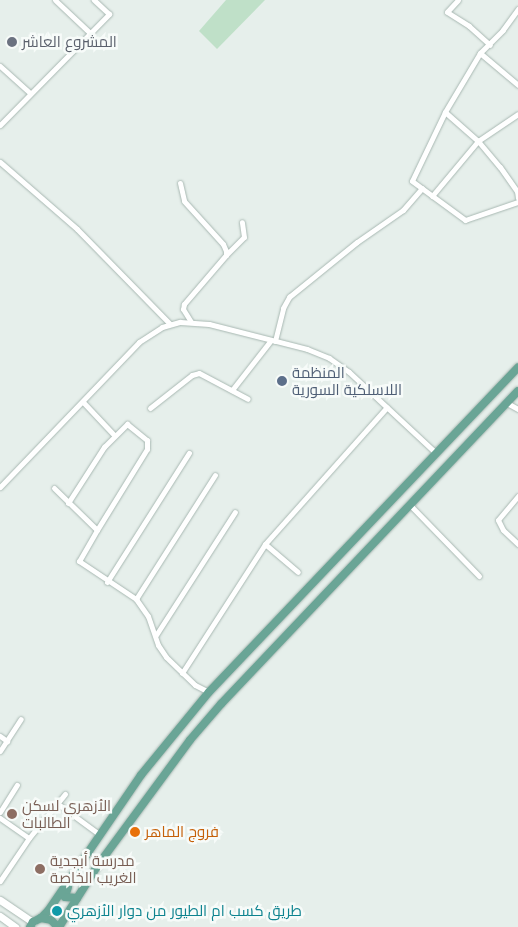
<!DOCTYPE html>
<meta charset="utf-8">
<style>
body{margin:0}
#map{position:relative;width:518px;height:927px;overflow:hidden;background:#e6efeb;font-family:Inter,Cairo,sans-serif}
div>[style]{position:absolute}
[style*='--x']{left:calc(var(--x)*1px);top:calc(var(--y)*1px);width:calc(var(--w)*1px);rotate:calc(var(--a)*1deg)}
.green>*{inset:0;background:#bfe0c8}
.roads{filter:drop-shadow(0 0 1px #a8b8b2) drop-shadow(0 0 1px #a8b8b2)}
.street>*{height:5px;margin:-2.5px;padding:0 2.5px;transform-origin:2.5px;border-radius:2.5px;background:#fff}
.secondary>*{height:7px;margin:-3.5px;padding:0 3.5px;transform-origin:3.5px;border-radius:3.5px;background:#fff}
.primary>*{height:8px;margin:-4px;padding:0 4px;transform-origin:4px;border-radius:4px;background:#6aa596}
.dots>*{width:14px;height:14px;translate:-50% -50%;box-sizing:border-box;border:2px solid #f7fbf9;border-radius:50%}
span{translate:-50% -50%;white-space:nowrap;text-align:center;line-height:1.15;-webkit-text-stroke:5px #f7fbf9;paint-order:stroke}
.worship-label{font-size:15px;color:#5b616d}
.left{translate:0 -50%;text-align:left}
.service-label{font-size:15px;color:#4e5e75}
.education-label{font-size:15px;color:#785e54}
.food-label{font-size:15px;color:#c56008}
.culture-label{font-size:15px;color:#0d838f}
</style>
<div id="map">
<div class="green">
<i style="clip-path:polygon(226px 0,265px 0,217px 49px,199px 31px)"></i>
</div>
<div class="roads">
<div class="street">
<i style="--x:55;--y:0;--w:48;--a:43.3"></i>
<i style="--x:458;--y:0;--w:16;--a:133"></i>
<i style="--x:447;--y:12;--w:26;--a:32"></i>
<i style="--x:469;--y:26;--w:28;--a:42"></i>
<i style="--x:518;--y:9;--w:26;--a:126"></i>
<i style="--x:503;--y:30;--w:33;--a:135"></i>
<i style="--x:480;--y:53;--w:69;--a:120.7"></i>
<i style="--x:445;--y:112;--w:76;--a:115.6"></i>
<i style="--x:412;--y:181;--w:66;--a:36.3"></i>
<i style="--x:465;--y:220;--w:56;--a:-18.8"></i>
<i style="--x:480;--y:53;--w:50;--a:40.1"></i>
<i style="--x:0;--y:66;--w:40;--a:42"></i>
<i style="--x:445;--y:112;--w:44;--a:41.3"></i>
<i style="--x:478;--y:141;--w:34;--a:50"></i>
<i style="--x:500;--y:167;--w:29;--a:55"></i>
<i style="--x:517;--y:191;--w:7;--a:82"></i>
<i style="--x:0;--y:125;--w:156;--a:-45.5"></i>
<i style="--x:109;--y:14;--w:21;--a:-137"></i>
<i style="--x:0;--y:162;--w:102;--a:41"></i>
<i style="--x:77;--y:229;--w:133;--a:45.6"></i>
<i style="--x:180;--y:183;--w:18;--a:77"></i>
<i style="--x:184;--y:201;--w:58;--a:47.8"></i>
<i style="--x:223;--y:244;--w:8;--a:67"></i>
<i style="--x:226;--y:251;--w:4;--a:90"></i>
<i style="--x:226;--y:255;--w:65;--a:130.6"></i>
<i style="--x:184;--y:304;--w:5;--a:101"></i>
<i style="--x:183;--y:309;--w:15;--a:58"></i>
<i style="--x:432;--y:196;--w:72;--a:-50.1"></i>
<i style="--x:478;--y:141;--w:48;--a:-34"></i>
<i style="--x:226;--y:255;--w:25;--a:-45"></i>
<i style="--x:244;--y:237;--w:15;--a:-98"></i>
<i style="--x:275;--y:341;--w:34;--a:-76"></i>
<i style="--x:283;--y:308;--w:13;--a:-61"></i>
<i style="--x:289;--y:297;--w:87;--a:-39"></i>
<i style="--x:357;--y:242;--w:56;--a:-34.8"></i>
<i style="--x:403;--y:210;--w:29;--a:-49"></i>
<i style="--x:232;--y:390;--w:63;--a:-52"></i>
<i style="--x:83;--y:402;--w:45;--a:46.8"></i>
<i style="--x:507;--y:403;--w:13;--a:29"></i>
<i style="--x:150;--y:408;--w:53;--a:-38.2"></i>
<i style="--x:192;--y:375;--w:7;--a:-16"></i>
<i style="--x:199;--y:373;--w:55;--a:28"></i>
<i style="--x:0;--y:487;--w:201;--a:-46.2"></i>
<i style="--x:139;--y:342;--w:27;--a:-33"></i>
<i style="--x:162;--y:327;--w:19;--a:-16"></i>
<i style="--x:180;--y:322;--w:29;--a:4"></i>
<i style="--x:209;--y:324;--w:101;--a:14.3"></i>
<i style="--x:307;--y:349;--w:24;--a:22"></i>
<i style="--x:329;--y:358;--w:24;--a:35"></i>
<i style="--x:349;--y:372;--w:119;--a:43"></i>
<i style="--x:54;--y:488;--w:60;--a:44.3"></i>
<i style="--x:97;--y:530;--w:36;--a:120"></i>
<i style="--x:79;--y:561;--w:69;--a:33.7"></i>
<i style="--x:136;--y:599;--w:21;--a:55"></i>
<i style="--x:148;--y:616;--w:31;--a:71"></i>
<i style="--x:158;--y:645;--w:14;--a:56"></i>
<i style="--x:166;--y:657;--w:40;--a:44"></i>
<i style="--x:195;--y:685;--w:16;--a:27"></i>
<i style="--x:518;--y:496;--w:31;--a:130"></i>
<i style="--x:498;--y:520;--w:11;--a:63"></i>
<i style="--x:503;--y:530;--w:21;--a:43"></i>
<i style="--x:68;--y:503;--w:67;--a:-57.3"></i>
<i style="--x:104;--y:447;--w:33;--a:-45"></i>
<i style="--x:127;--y:424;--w:26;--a:39"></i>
<i style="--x:147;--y:440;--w:9;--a:90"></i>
<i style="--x:147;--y:449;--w:95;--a:121.7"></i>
<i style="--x:410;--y:505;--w:99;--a:45.8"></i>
<i style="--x:265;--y:544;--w:43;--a:40.3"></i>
<i style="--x:107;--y:582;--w:153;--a:-57.6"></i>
<i style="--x:136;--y:599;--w:147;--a:-57.5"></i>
<i style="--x:156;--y:635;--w:146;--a:-57.3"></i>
<i style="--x:182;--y:673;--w:153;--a:-57.2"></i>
<i style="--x:265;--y:544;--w:183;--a:-48.3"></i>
<i style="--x:0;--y:736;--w:9;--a:36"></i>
<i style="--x:0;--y:751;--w:38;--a:-57"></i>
<i style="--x:58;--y:804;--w:52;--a:36.4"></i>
<i style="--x:0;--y:812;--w:32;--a:-58"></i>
<i style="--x:0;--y:818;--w:35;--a:35"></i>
<i style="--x:0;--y:881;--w:52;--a:-56"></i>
<i style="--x:29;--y:838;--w:57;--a:-50.7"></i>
</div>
<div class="secondary">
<i style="--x:0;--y:900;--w:40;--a:34"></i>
<i style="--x:0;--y:916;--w:19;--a:36"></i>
</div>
<div class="primary">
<i style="--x:68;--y:887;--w:10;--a:107"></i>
<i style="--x:65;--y:897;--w:12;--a:5"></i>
<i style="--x:41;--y:918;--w:10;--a:-45"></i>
<i style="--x:48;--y:911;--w:165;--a:-55.6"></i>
<i style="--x:141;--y:775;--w:107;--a:-50.7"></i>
<i style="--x:209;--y:692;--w:448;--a:-46.4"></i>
<i style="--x:30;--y:927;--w:6;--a:-59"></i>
<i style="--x:33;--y:922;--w:9;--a:-27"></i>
<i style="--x:41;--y:918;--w:10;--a:11"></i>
<i style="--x:51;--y:920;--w:10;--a:45"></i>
<i style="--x:59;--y:927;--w:73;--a:-57.8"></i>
<i style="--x:98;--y:865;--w:155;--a:-53.6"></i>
<i style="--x:190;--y:740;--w:48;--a:-49.3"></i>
<i style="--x:221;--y:704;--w:431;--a:-46.5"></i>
</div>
</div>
<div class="dots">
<i style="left:12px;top:42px;background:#6b7280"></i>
<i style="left:282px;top:381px;background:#5c6f8a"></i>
<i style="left:12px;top:814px;background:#8d6e63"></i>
<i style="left:135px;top:832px;background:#e8710a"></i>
<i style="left:40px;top:869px;background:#8d6e63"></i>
<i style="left:57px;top:911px;background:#0f9aa8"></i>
</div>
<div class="worship-label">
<span class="left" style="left:22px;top:42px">المشروع العاشر</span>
</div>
<div class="service-label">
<span class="left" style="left:292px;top:381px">المنظمة<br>اللاسلكية السورية</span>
</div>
<div class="education-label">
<span class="left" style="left:22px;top:814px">الأزهري لسكن<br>الطالبات</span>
<span class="left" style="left:50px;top:869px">مدرسة أبجدية<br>الغريب الخاصة</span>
</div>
<div class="food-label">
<span class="left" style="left:145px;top:832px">فروج الماهر</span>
</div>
<div class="culture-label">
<span class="left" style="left:67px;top:911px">طريق كسب ام الطيور من دوار الأزهري</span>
</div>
</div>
